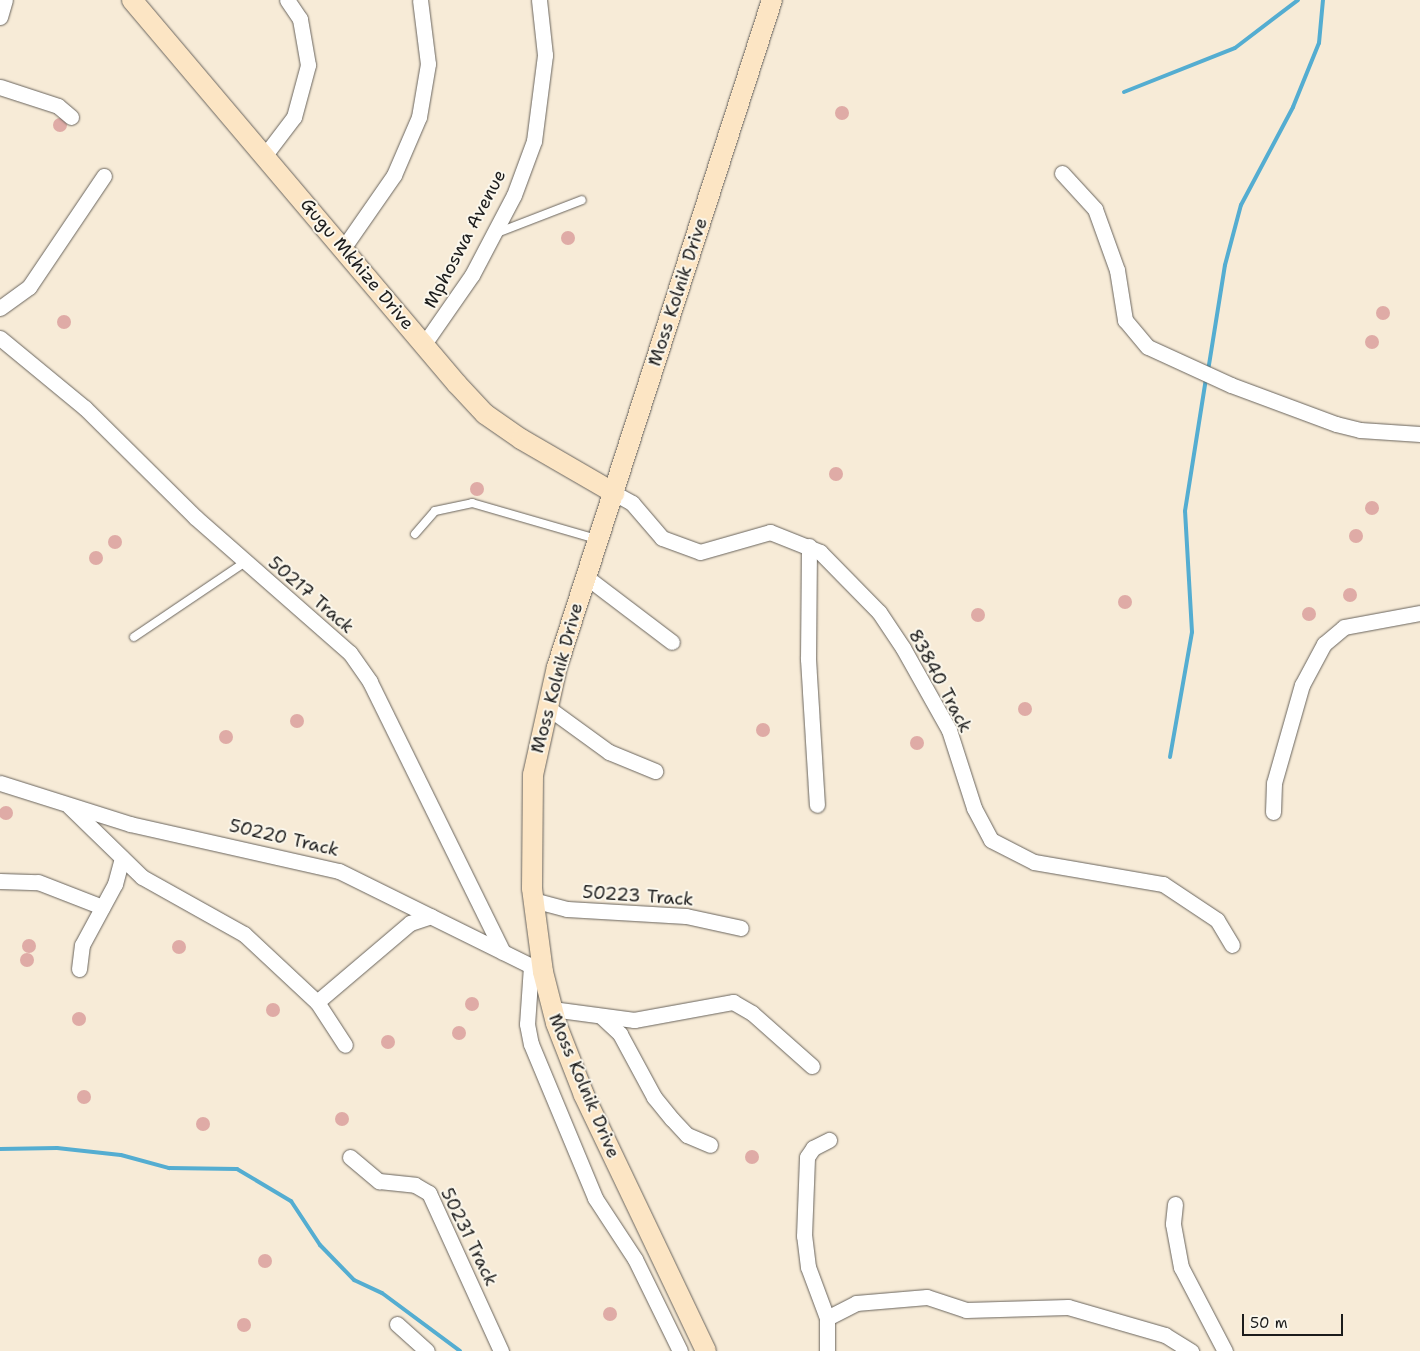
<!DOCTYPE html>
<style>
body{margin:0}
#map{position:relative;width:1420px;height:1351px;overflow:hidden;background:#f7ebd7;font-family:"Shantell Sans",sans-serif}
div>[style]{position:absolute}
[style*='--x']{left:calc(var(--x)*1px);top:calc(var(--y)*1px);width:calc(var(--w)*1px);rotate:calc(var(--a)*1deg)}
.stream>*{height:4px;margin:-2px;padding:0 2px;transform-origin:2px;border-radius:2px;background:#54add1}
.building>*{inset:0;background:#dfaba6}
.round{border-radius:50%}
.roads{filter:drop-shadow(0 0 1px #69645d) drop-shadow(0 0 1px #69645d)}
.lane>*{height:8px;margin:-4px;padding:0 4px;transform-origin:4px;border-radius:4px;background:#fff}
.street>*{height:15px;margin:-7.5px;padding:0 7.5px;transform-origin:7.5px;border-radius:7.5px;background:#fff}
.secondary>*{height:20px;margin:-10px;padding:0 10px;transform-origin:10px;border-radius:10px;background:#fce5c4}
span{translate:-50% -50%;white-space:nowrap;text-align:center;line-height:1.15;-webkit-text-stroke:4px #fbf7ec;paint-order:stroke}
.street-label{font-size:18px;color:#1c1c1c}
.scale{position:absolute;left:1242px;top:1314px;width:101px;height:22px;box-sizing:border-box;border:2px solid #1c1c1c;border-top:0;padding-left:6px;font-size:15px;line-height:18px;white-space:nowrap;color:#1c1c1c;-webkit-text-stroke:4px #fbf7ec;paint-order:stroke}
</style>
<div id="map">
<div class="stream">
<i style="--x:1124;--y:92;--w:119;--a:-21.6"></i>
<i style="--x:1235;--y:48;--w:79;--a:-37.3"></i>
<i style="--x:1208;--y:371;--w:107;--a:-80.9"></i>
<i style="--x:1225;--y:265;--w:62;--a:-75.1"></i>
<i style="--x:1241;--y:205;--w:111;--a:-62"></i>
<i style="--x:1293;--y:107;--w:69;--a:-67.9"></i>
<i style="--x:1319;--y:43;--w:43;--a:-84.7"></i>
<i style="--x:1170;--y:757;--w:127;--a:-80"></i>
<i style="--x:1192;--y:632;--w:121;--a:-93.3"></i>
<i style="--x:1185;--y:511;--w:135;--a:-81"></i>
<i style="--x:0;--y:1149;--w:57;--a:-1"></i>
<i style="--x:57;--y:1148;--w:64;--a:6.2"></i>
<i style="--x:121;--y:1155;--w:50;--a:15.2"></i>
<i style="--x:169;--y:1168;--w:68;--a:0.8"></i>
<i style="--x:237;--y:1169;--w:63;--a:30.7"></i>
<i style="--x:291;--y:1201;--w:53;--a:56.6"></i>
<i style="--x:320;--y:1245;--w:49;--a:45.8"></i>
<i style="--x:354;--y:1280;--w:31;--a:25"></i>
<i style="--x:382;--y:1293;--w:97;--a:36.6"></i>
</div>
<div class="building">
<i class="round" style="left:835px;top:106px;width:14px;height:14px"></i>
<i class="round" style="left:53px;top:118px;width:14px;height:14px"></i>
<i class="round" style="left:561px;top:231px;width:14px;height:14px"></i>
<i class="round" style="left:1376px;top:306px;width:14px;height:14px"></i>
<i class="round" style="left:57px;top:315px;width:14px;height:14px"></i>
<i class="round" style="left:1365px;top:335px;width:14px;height:14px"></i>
<i class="round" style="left:829px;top:467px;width:14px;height:14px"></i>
<i class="round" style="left:470px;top:482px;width:14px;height:14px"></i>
<i class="round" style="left:1365px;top:501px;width:14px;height:14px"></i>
<i class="round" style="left:1349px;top:529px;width:14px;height:14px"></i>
<i class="round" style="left:108px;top:535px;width:14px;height:14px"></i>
<i class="round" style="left:89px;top:551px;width:14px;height:14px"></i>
<i class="round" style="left:1343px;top:588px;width:14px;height:14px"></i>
<i class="round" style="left:1118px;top:595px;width:14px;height:14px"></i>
<i class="round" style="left:1302px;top:607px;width:14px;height:14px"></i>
<i class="round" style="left:971px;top:608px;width:14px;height:14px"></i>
<i class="round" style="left:1018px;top:702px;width:14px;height:14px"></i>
<i class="round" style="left:290px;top:714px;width:14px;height:14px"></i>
<i class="round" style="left:756px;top:723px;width:14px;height:14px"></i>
<i class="round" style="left:219px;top:730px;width:14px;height:14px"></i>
<i class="round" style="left:910px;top:736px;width:14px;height:14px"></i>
<i class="round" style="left:-1px;top:806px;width:14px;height:14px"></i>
<i class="round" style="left:22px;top:939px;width:14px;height:14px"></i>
<i class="round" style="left:172px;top:940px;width:14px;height:14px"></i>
<i class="round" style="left:20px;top:953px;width:14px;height:14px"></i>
<i class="round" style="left:465px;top:997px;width:14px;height:14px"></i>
<i class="round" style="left:266px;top:1003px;width:14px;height:14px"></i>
<i class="round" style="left:72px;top:1012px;width:14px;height:14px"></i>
<i class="round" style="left:452px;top:1026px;width:14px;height:14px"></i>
<i class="round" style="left:381px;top:1035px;width:14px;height:14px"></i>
<i class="round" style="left:77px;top:1090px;width:14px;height:14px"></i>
<i class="round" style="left:335px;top:1112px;width:14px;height:14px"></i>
<i class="round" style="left:196px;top:1117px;width:14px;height:14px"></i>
<i class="round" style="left:745px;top:1150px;width:14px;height:14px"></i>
<i class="round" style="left:258px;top:1254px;width:14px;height:14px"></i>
<i class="round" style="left:603px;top:1307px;width:14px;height:14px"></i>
<i class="round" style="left:237px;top:1318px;width:14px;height:14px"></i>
</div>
<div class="roads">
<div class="lane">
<i style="--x:494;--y:234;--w:94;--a:-21.1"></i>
<i style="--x:415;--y:534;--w:30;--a:-49"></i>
<i style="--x:435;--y:511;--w:38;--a:-12"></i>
<i style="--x:472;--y:503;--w:130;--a:16.1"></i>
<i style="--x:134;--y:637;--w:134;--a:-34"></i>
</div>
<div class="street">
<i style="--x:0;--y:17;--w:18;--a:-74"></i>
<i style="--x:0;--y:87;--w:61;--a:18.1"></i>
<i style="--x:58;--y:106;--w:17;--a:40"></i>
<i style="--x:265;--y:155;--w:48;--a:-52.7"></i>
<i style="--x:294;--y:117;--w:54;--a:-74.9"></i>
<i style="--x:308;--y:65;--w:47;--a:-99.9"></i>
<i style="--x:300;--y:19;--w:23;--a:-124"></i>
<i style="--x:1062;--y:173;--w:49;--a:47.5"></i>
<i style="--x:1095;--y:209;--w:65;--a:70.2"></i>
<i style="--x:1117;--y:270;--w:51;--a:80.9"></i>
<i style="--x:1125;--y:320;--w:35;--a:50"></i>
<i style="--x:1148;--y:347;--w:91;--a:24.6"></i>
<i style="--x:1231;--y:385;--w:112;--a:20.4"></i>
<i style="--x:1336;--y:424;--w:25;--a:14"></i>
<i style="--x:1360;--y:430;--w:60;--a:3.8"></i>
<i style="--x:344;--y:247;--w:88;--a:-55.2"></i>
<i style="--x:394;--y:175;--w:63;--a:-66.7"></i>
<i style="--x:419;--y:117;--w:54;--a:-80.4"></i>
<i style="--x:428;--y:64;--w:64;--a:-97.1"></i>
<i style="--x:0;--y:308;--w:36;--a:-36"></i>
<i style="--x:29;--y:287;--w:134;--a:-56"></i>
<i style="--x:0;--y:338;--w:110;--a:39.5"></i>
<i style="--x:85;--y:408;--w:155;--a:44.7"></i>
<i style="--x:195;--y:517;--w:206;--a:41.3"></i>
<i style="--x:350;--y:653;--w:35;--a:55"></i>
<i style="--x:370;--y:682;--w:301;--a:63.8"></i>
<i style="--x:424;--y:344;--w:84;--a:-55.2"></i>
<i style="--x:472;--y:275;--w:90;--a:-62.3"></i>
<i style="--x:514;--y:195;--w:58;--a:-69.7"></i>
<i style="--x:534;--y:141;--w:87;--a:-82.7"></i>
<i style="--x:545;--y:55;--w:55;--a:-96.2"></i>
<i style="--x:614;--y:493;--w:21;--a:29"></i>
<i style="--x:632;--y:503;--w:46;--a:49.4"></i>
<i style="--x:662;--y:538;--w:40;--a:20.2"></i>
<i style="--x:700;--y:552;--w:73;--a:-15.9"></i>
<i style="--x:770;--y:532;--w:54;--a:21.8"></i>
<i style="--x:820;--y:552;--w:84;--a:45.5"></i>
<i style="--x:879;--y:612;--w:43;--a:56.3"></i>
<i style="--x:903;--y:648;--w:94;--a:60.7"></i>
<i style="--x:949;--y:730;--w:82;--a:72.2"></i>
<i style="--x:974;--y:808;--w:36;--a:62"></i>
<i style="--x:991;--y:840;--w:48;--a:27.1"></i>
<i style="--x:1034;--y:862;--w:131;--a:9.7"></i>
<i style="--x:1163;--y:884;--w:65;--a:33.7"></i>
<i style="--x:1217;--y:920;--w:29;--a:59"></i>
<i style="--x:809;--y:546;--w:113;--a:90.5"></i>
<i style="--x:808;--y:659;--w:146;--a:86.5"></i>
<i style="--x:585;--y:576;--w:109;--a:37.2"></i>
<i style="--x:547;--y:707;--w:77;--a:36"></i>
<i style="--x:609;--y:752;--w:50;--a:22.4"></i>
<i style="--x:0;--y:783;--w:136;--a:17.5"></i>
<i style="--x:130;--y:824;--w:214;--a:12.7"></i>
<i style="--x:339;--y:871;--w:228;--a:26.3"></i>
<i style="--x:69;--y:806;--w:102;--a:44.2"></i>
<i style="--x:142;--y:877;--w:117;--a:29.2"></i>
<i style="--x:244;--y:934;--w:100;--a:43"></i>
<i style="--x:317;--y:1002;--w:51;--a:56.9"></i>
<i style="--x:1273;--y:812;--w:29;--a:-88"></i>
<i style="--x:1274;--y:783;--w:102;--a:-74.1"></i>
<i style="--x:1302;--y:685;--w:47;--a:-61.8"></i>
<i style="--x:1324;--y:644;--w:26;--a:-40"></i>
<i style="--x:1344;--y:627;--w:77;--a:-10.4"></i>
<i style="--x:0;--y:881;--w:38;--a:2"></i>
<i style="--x:38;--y:882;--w:69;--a:21.3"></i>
<i style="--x:533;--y:900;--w:35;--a:15"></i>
<i style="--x:567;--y:909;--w:119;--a:3.4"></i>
<i style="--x:686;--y:916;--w:56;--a:12.3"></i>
<i style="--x:531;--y:966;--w:58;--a:93.9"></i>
<i style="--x:527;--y:1024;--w:20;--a:79"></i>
<i style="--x:531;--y:1044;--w:167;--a:67.4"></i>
<i style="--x:595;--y:1198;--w:73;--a:56.7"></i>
<i style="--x:635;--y:1259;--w:102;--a:63.9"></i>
<i style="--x:79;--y:969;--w:24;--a:-83"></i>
<i style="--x:82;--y:945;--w:69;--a:-61.6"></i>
<i style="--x:115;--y:884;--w:27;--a:-75"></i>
<i style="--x:317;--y:1002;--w:122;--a:-40.3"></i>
<i style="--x:410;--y:923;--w:22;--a:-18"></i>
<i style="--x:552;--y:1009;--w:83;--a:7.6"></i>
<i style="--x:634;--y:1020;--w:101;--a:-10.3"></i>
<i style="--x:733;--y:1002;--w:22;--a:30"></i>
<i style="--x:752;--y:1013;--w:80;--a:41.5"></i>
<i style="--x:602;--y:1017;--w:25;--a:43"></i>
<i style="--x:620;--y:1034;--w:72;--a:61.6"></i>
<i style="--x:654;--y:1097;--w:28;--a:51"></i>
<i style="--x:672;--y:1119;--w:22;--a:47"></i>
<i style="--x:687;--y:1135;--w:25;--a:23"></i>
<i style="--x:350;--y:1157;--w:38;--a:40"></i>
<i style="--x:379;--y:1181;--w:36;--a:6"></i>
<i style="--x:415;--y:1185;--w:16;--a:30"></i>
<i style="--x:429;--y:1193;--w:174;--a:65.5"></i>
<i style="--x:1175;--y:1204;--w:20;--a:96"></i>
<i style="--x:1173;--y:1224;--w:44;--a:79.5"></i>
<i style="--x:1181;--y:1267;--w:95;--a:62.4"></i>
<i style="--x:827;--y:1318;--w:33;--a:-27"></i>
<i style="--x:856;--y:1303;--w:71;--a:-4.8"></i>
<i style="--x:927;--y:1297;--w:41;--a:18.4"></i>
<i style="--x:966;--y:1310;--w:102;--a:-1.7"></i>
<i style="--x:1068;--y:1307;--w:101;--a:16.1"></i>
<i style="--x:1165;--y:1335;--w:31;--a:32"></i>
<i style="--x:397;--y:1324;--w:40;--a:42"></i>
<i style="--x:827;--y:1351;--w:33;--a:-90"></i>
<i style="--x:827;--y:1318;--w:54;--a:-110.4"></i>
<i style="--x:808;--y:1267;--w:31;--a:-97"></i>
<i style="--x:804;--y:1236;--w:79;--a:-87.8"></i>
<i style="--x:807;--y:1157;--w:11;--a:-56"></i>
<i style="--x:813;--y:1148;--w:18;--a:-27"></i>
</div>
<div class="secondary">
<i style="--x:132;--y:0;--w:503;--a:49.76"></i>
<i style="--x:457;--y:384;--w:41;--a:47"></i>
<i style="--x:485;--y:414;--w:44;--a:34.8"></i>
<i style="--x:521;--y:439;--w:108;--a:30.1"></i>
<i style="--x:706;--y:1351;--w:284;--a:-115.5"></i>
<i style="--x:584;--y:1095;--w:77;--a:-111.3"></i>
<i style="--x:556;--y:1023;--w:53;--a:-104.3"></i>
<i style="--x:543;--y:972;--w:85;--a:-97.5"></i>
<i style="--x:532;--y:888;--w:113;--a:-89.5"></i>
<i style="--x:533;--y:775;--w:111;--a:-77.5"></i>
<i style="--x:557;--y:667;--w:701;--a:-72.13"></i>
</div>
</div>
<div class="street-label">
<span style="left:465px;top:239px;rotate:-62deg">Mphoswa Avenue</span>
<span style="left:357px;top:264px;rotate:50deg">Gugu Mkhize Drive</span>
<span style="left:678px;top:292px;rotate:-72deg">Moss Kolnik Drive</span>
<span style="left:311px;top:595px;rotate:41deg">50217 Track</span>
<span style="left:557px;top:678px;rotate:-75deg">Moss Kolnik Drive</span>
<span style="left:940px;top:681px;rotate:62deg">83840 Track</span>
<span style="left:284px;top:838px;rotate:13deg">50220 Track</span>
<span style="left:638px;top:896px;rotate:4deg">50223 Track</span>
<span style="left:584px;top:1086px;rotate:67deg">Moss Kolnik Drive</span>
<span style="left:469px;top:1237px;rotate:64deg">50231 Track</span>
</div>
<div class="scale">50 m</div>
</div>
